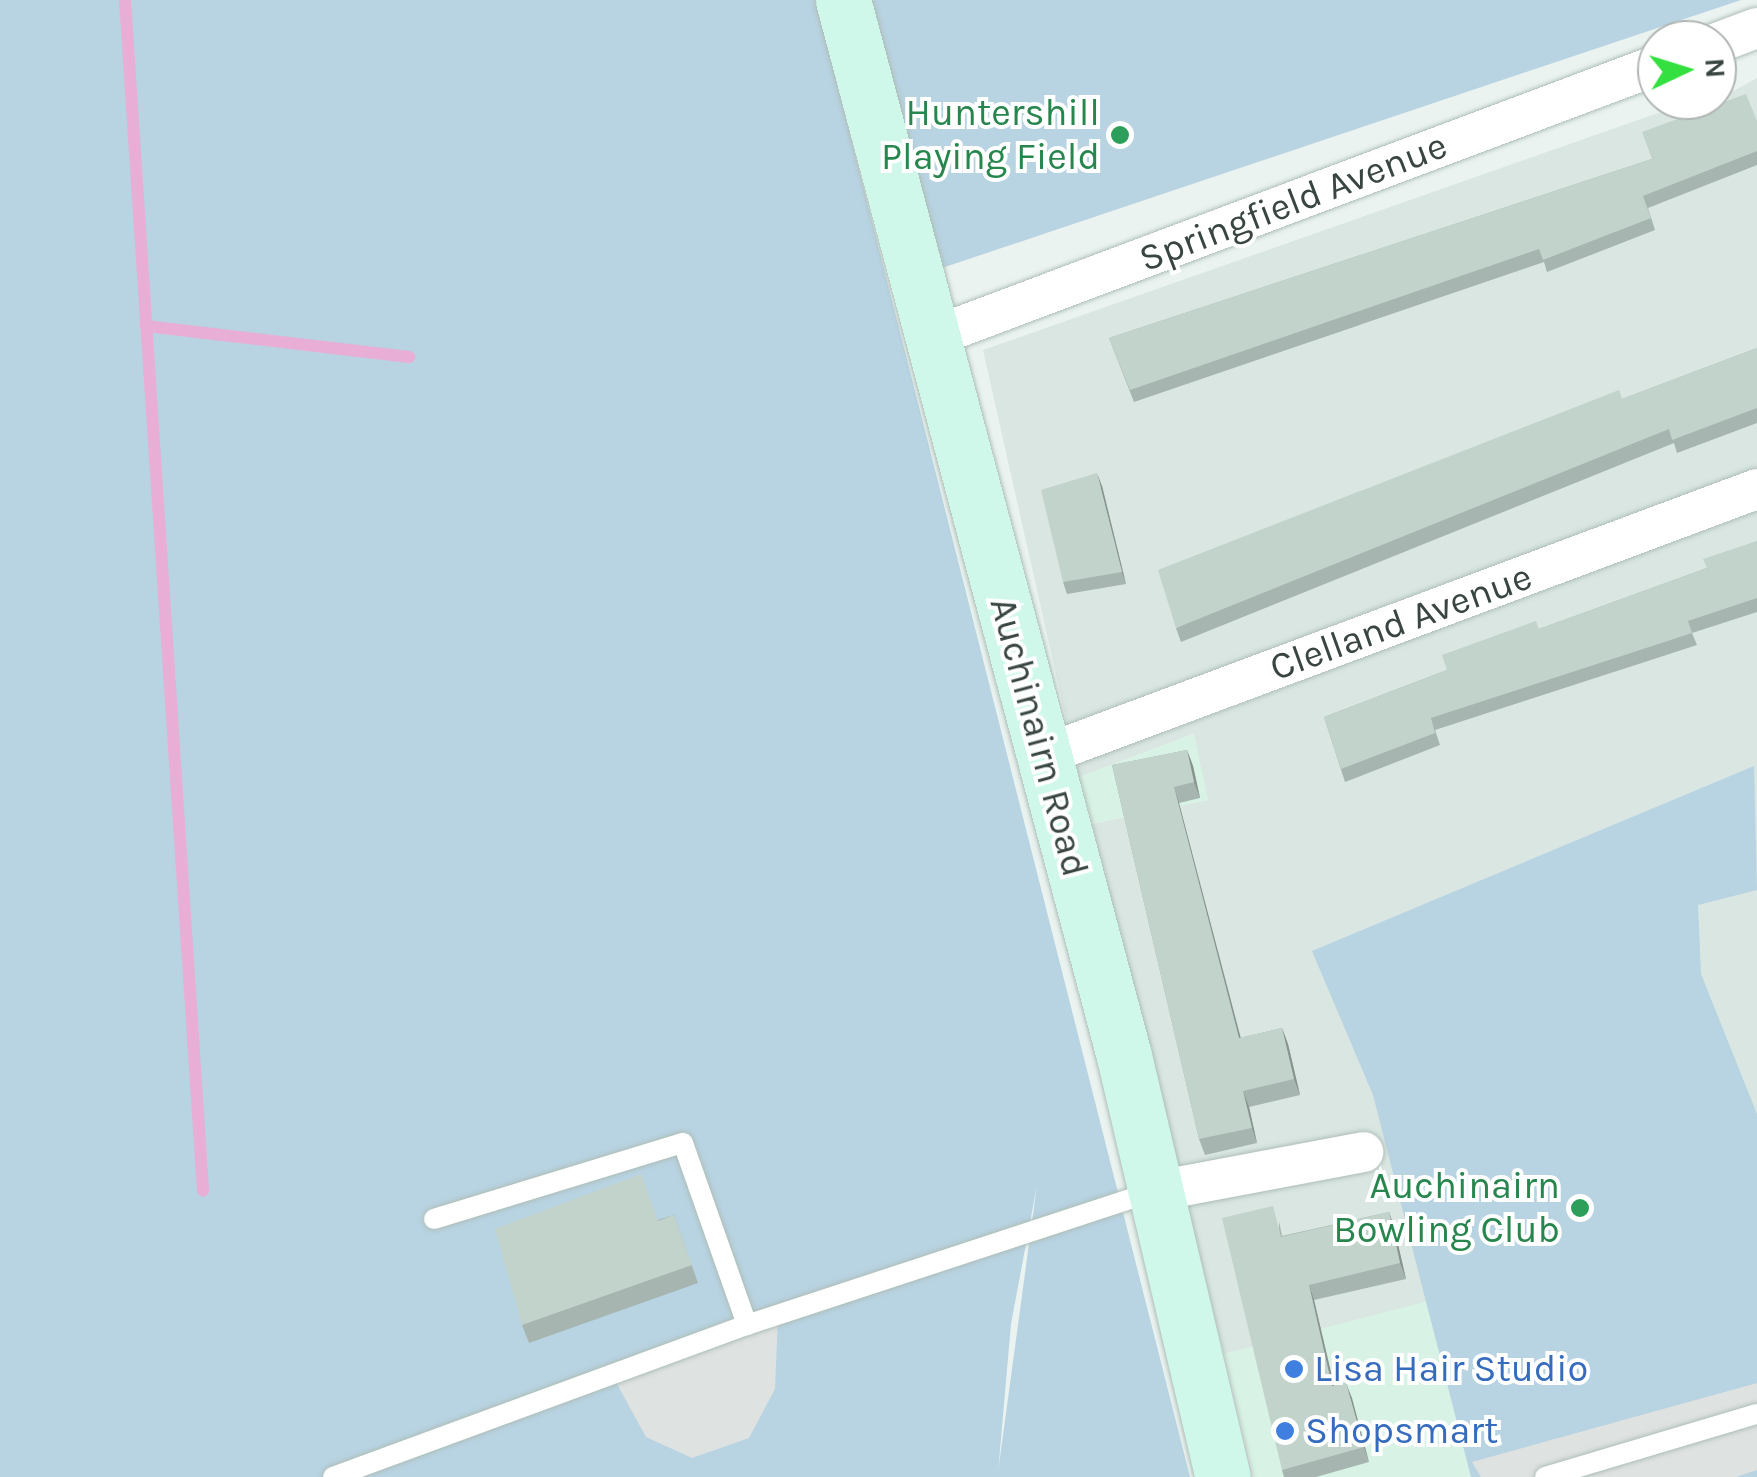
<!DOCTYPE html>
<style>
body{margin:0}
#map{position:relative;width:1757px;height:1477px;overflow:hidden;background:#eaf3f0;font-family:Karla,sans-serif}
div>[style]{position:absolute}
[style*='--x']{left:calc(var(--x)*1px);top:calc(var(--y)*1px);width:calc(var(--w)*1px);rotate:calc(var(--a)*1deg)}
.residential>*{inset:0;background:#d9e6e1}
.commercial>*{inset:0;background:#d8f2e5}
.green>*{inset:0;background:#b8d3e2}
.parking>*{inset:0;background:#dee2e0}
.stream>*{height:12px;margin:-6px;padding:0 6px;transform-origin:6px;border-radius:6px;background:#e8aed6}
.roads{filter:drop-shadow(0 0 2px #aebeb7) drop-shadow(0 0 2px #aebeb7)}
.lane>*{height:20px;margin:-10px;padding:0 10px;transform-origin:10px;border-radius:10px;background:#fff}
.street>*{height:40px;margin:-20px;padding:0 20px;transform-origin:20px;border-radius:20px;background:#fff}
.secondary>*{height:55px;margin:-27.5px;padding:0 27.5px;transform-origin:27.5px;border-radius:27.5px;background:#cff8eb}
.wall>*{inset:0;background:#a6b5af}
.shaded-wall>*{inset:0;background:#87948e}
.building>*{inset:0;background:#c1d3cb}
.dots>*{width:28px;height:28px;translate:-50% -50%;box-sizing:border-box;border:5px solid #fff;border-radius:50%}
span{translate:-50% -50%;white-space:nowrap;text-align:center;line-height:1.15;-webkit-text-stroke:8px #fff;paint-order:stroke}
.leisure-label{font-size:38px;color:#27864d}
.right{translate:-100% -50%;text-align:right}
.street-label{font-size:38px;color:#394640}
.shop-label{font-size:38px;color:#366cbe}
.left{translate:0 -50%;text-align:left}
.north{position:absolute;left:1637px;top:20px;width:100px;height:100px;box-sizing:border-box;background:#fff;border:2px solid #b0b5b3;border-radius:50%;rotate:86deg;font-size:28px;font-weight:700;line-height:40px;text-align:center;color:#394640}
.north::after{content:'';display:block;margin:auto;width:35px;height:45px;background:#34e03f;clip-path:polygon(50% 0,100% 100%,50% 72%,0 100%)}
</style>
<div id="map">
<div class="residential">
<i style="clip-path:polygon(1757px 78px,1757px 1477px,1471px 1477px,1427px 1302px,1224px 1354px,1092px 824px,1208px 800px,1193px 734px,1079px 777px,983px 350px,1695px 100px,1717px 100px)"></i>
</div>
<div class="commercial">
<i style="clip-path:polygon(1194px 734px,1208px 800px,1092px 824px,1079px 777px)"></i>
<i style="clip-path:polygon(1428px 1301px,1471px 1477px,1254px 1477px,1224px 1354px)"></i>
</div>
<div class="green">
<i style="clip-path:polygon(evenodd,0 0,816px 0,1190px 1477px,0 1477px,0 0,1037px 1185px,998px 1472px,998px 1473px,1011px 1324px,1037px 1185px)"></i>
<i style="clip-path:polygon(866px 0,1741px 0,936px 270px)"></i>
<i style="clip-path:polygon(1754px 766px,1757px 890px,1698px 905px,1701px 974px,1757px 1114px,1757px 1477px,1471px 1477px,1373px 1095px,1312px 951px)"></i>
</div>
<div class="parking">
<i style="clip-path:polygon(778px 1316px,775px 1389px,749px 1438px,692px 1458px,646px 1437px,612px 1375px)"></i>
<i style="clip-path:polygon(1757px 1383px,1757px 1470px,1736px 1477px,1481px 1477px,1472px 1462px)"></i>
</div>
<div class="stream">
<i style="--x:125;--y:0;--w:1193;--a:86.25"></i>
<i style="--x:146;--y:326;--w:265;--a:6.7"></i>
</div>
<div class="roads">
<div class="lane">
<i style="--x:434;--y:1219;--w:260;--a:-17"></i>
<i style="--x:683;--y:1143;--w:193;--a:70.6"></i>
<i style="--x:333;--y:1477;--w:441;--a:-20.2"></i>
<i style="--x:747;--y:1325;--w:426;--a:-18.2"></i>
<i style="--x:1545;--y:1477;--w:221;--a:-16.6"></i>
</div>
<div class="street">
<i style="--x:1717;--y:43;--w:43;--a:-20.6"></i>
<i style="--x:930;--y:338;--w:777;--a:-20.58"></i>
<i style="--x:1044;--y:755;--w:761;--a:-20.46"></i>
<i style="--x:1157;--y:1191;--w:210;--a:-10.7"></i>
</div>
<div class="secondary">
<i style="--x:843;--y:0;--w:1093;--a:75.1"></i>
<i style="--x:1124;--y:1056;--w:432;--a:76.8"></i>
</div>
</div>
<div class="wall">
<i style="clip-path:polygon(1757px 121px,1757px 165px,1648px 208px,1655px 230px,1547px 272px,1544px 262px,1134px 402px,1109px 338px,1652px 159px)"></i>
<i style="clip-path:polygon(1757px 348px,1757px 423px,1677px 453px,1674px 443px,1181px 642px,1176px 628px,1622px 399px)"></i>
<i style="clip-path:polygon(1102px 486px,1126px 584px,1067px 594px,1063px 582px)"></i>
<i style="clip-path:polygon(1757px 541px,1757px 612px,1692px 633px,1697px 645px,1435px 730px,1440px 745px,1345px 782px,1324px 717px,1447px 670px,1539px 629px,1707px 568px)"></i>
<i style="clip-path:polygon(1187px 750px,1193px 766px,1200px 798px,1179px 803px,1240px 1038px,1282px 1028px,1288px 1044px,1300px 1095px,1249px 1107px,1257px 1143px,1205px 1155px,1199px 1139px,1112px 765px)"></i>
<i style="clip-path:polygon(1389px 1212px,1394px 1227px,1406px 1279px,1314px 1300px,1334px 1386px,1346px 1383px,1369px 1462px,1316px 1477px,1284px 1477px,1282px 1470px,1279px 1221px,1282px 1236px)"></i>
<i style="clip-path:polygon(674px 1215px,698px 1283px,529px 1343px,522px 1325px,658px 1220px)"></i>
</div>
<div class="shaded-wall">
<i style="clip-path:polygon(1097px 473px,1102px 486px,1126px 584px,1122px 572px)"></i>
<i style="clip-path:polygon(1187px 750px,1193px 766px,1200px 798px,1194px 782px)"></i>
<i style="clip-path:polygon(1174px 787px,1179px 803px,1245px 1054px,1239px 1038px)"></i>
<i style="clip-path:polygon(1282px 1028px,1288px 1044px,1300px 1095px,1294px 1079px)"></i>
<i style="clip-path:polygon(1243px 1091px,1249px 1107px,1257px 1143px,1252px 1128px)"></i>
<i style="clip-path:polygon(1389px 1212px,1394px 1227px,1406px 1279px,1400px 1263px)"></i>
<i style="clip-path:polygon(1309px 1285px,1314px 1300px,1338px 1402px,1332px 1386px)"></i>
<i style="clip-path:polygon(1346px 1383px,1352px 1398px,1369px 1462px,1364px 1447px)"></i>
</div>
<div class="building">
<i style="clip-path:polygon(1746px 94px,1757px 121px,1757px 151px,1643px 196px,1651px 218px,1543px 260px,1539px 249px,1130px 390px,1109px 338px,1652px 159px,1642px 132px)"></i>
<i style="clip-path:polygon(1757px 348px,1757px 408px,1672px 440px,1669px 429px,1176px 628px,1158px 570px,1619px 390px,1622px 399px)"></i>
<i style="clip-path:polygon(1097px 473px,1122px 572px,1063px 582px,1041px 490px)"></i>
<i style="clip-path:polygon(1757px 541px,1757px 598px,1688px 621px,1692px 633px,1431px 718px,1435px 733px,1341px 769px,1324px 717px,1447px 670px,1442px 655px,1536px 621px,1539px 629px,1707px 568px,1703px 559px)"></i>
<i style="clip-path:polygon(1187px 750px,1194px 782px,1174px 787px,1239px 1038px,1282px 1028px,1294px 1079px,1243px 1091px,1252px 1128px,1199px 1139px,1112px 765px)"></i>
<i style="clip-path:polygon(641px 1174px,658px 1221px,674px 1215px,692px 1265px,522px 1325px,495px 1229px)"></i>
<i style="clip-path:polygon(1273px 1206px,1281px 1237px,1389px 1212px,1400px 1263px,1309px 1285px,1332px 1386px,1346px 1383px,1364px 1447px,1282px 1470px,1222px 1218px)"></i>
</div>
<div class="dots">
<i style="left:1120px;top:135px;background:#2e9e5b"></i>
<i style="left:1580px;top:1208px;background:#2e9e5b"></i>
<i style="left:1294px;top:1369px;background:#3f7fe0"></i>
<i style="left:1285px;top:1431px;background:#3f7fe0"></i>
</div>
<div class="leisure-label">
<span class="right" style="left:1100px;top:135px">Huntershill<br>Playing Field</span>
<span class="right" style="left:1560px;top:1208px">Auchinairn<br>Bowling Club</span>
</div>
<div class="street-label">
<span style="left:1293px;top:202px;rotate:-21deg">Springfield Avenue</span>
<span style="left:1401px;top:622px;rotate:-20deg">Clelland Avenue</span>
<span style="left:1039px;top:737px;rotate:75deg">Auchinairn Road</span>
</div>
<div class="shop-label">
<span class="left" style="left:1314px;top:1369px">Lisa Hair Studio</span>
<span class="left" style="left:1305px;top:1431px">Shopsmart</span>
</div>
<div class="north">N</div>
</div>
